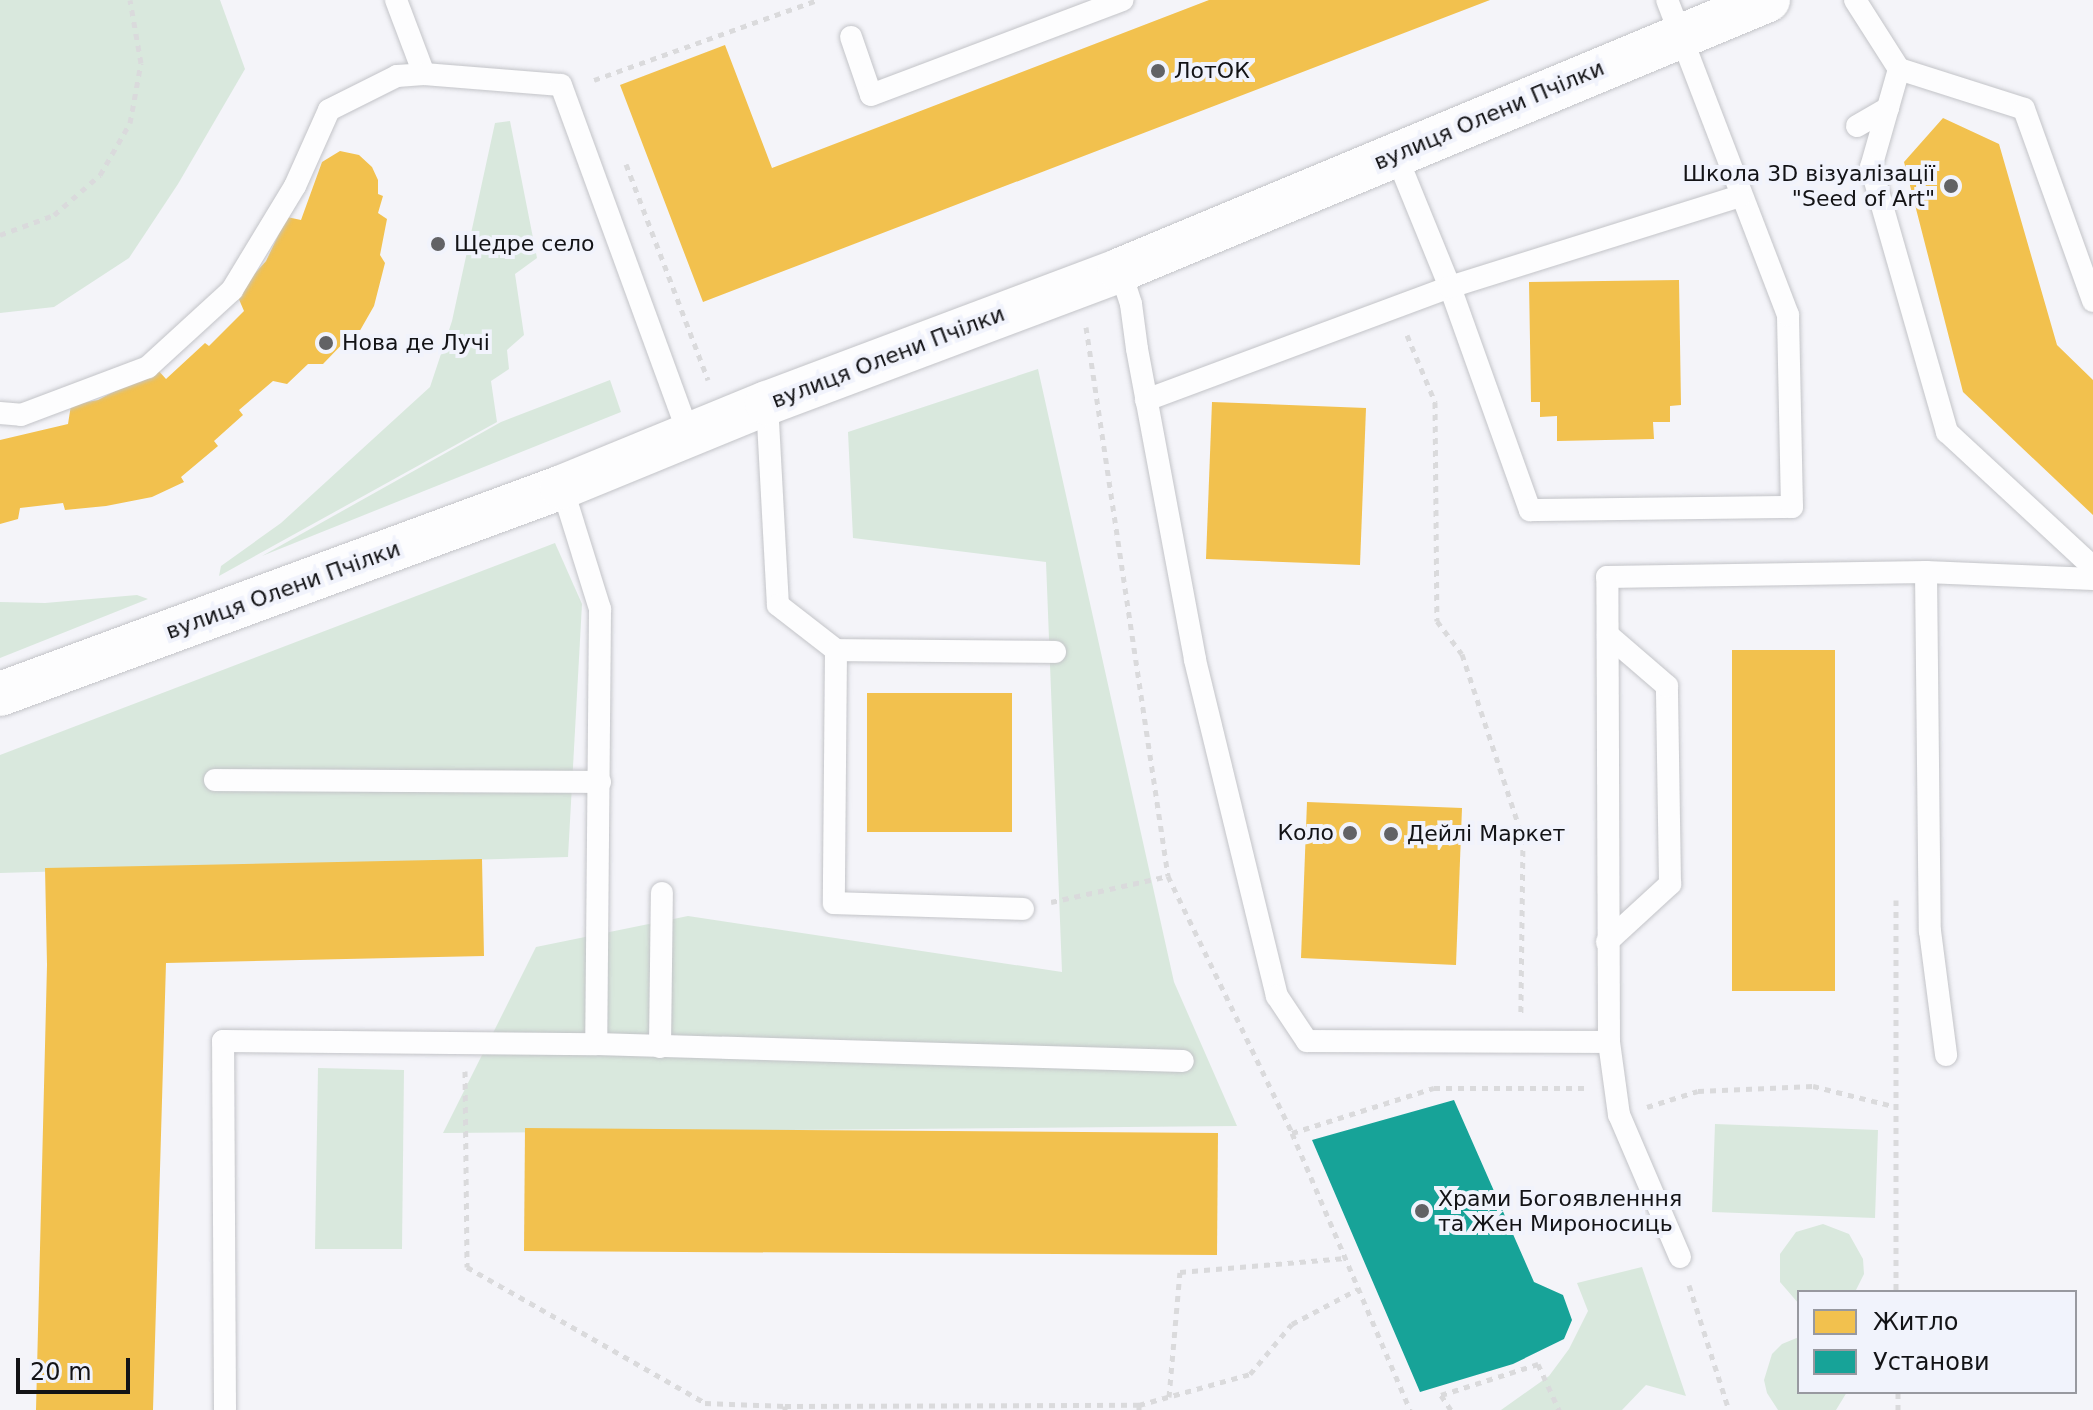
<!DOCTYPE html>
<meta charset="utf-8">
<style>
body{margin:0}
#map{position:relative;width:2093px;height:1410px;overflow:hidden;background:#f4f4f9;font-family:"DejaVu Sans",sans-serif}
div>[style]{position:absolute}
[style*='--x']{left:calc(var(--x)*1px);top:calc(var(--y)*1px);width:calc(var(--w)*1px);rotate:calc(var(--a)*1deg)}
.green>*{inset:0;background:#d9e8dd}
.homes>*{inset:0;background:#f2c14e}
.public>*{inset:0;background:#17a398}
.path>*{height:5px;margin-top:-2.5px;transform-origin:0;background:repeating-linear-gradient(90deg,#dadadc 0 6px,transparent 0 12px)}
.roads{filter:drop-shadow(0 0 2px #c3c4c8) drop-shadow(0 0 2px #c3c4c8)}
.service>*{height:22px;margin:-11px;padding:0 11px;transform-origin:11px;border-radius:11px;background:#fdfdfe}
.minor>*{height:44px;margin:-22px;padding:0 22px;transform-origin:22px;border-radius:22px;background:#fdfdfe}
.dots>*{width:22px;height:22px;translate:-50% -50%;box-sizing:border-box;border:4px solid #f1f3fc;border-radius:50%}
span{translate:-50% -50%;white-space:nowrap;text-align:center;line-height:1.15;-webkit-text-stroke:8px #f1f3fc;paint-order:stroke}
.poi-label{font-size:22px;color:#131316}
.left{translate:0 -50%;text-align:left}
.right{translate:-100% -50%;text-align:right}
.street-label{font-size:22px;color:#131316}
.legend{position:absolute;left:1797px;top:1290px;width:280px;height:104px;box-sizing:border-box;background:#f1f3fc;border:2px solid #9899a0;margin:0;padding:10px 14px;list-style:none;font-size:24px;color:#131316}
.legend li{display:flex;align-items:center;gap:16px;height:40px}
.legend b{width:40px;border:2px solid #9899a0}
.scale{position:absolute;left:16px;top:1358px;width:114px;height:36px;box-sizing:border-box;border:4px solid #131316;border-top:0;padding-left:10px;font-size:24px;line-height:28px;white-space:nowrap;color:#131316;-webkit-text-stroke:6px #f1f3fc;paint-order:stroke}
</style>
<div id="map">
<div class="green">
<i style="clip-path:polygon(0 0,220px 0,245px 69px,178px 184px,129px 258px,54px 307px,0 313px)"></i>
<i style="clip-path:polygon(510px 121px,537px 258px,515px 274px,524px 335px,507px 350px,509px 369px,491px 381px,497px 422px,219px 576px,221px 566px,281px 523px,430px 387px,452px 321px,495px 123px)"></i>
<i style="clip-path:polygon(1038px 369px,1174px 982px,1237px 1126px,443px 1133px,536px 947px,688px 916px,1062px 972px,1046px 562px,853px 538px,848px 432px)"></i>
<i style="clip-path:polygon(610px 380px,621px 412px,262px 556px,501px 422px)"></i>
<i style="clip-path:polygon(555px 543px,582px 604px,568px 857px,0 873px,0 755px)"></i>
<i style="clip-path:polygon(137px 595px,148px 599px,0 658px,0 602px,45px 603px)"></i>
<i style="clip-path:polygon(318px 1068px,404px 1070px,402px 1249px,315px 1249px)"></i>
<i style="clip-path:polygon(1715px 1124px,1878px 1130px,1875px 1218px,1712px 1212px)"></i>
<i style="clip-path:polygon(1823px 1224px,1849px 1234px,1863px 1259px,1864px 1274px,1855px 1292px,1799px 1292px,1799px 1304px,1780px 1282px,1780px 1254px,1796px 1232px)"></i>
<i style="clip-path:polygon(1642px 1267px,1686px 1396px,1646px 1385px,1622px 1410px,1501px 1410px,1549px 1376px,1569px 1349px,1588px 1311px,1577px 1283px)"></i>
<i style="clip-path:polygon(1799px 1337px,1799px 1392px,1847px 1392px,1836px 1410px,1778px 1410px,1767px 1393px,1764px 1380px,1772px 1354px,1782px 1344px)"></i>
</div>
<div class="homes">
<i style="clip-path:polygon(1209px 0,1490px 0,703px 302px,620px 85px,725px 45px,772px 168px)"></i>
<i style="clip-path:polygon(1943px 118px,1999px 144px,2057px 345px,2093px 380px,2093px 515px,1963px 392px,1904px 162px)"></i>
<i style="clip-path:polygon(340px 151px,359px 155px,372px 167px,378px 180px,378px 194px,383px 196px,378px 213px,387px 219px,380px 255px,385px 263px,374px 306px,358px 334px,351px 335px,323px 364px,308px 364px,287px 384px,273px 381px,239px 410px,243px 415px,214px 441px,218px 446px,181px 477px,184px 482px,152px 497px,106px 506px,65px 510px,63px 503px,20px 508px,18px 519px,0 524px,0 440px,68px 424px,71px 405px,98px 400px,157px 369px,166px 379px,205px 343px,209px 346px,244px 311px,238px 297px,243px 287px,266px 261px,287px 217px,301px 220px,322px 162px)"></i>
<i style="clip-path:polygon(1679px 280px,1681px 405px,1670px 406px,1670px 422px,1653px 422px,1654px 439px,1557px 441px,1557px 416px,1540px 417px,1540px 402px,1531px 402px,1529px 282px)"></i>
<i style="clip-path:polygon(1212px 402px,1366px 408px,1360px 565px,1206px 559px)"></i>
<i style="clip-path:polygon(1732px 650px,1835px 650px,1835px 991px,1732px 991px)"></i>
<i style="clip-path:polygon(867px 693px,1012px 693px,1012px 832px,867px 832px)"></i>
<i style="clip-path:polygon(1307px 802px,1462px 808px,1456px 965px,1301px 958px)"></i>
<i style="clip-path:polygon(482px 859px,484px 956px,166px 963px,153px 1410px,36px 1410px,47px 965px,45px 868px)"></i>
<i style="clip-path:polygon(525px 1128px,1218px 1133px,1217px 1255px,524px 1251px)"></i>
</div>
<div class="public">
<i style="clip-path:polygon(1454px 1100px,1534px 1282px,1563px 1295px,1572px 1320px,1564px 1339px,1513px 1364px,1420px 1392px,1312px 1140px)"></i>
</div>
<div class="path">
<i style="--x:594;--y:80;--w:237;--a:-19.7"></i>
<i style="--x:626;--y:164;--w:231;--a:69.2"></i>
<i style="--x:0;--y:235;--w:58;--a:-20.3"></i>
<i style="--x:54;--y:215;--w:61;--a:-41"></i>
<i style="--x:100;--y:175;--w:60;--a:-60"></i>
<i style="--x:130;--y:123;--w:61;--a:-79.6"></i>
<i style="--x:141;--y:63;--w:64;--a:-99.9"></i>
<i style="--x:1086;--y:327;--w:555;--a:81.5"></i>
<i style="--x:1407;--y:335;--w:73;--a:67.3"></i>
<i style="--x:1435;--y:402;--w:219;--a:89.5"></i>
<i style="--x:1437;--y:621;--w:41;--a:52.9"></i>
<i style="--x:1462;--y:654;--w:194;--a:71.7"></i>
<i style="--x:1523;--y:838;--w:175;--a:90.7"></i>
<i style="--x:1896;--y:900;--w:392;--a:90"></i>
<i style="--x:1051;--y:902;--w:120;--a:-12.5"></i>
<i style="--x:1168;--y:876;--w:285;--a:64.2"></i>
<i style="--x:1292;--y:1133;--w:301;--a:66.9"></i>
<i style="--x:465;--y:1071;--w:196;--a:89.4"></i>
<i style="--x:467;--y:1267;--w:274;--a:29.7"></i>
<i style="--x:705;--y:1403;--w:80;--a:2.1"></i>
<i style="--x:785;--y:1406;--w:4;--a:90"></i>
<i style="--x:1647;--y:1107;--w:53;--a:-17.4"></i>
<i style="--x:1698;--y:1091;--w:115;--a:-2.5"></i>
<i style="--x:1813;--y:1086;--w:82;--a:14"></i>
<i style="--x:1292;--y:1133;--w:149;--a:-17.6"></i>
<i style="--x:1434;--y:1088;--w:153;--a:0"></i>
<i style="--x:1689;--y:1285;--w:131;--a:72.3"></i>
<i style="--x:1898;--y:1392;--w:18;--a:90"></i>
<i style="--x:1169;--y:1397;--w:125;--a:-85"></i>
<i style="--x:1180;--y:1272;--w:166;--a:-4.8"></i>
<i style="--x:785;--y:1406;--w:354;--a:-0.2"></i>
<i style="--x:1139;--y:1410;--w:5;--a:-90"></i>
<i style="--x:1139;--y:1405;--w:115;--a:-15.6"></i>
<i style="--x:1250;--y:1374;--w:65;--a:-50"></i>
<i style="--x:1292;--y:1324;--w:75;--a:-27.9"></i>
<i style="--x:1451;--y:1410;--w:18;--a:-124"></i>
<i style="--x:1441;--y:1395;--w:102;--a:-17.7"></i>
<i style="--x:1538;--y:1364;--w:51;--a:65.5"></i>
</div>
<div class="roads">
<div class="service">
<i style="--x:396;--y:0;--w:79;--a:69.3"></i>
<i style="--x:1855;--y:0;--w:82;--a:57.5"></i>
<i style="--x:1899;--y:69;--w:102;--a:105.9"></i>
<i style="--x:1871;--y:167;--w:276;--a:74"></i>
<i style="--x:1947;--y:432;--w:199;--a:42.8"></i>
<i style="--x:851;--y:37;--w:61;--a:71"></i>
<i style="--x:871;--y:95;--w:269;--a:-20.7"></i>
<i style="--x:1899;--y:69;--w:131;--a:17.7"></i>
<i style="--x:2024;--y:109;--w:204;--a:70.2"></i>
<i style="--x:1857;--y:126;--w:36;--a:-30"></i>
<i style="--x:1396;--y:155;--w:143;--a:67.8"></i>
<i style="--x:1450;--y:287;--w:237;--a:70.3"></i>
<i style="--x:1530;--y:510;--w:262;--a:-0.7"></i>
<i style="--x:1792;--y:507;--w:192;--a:-91.2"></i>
<i style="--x:1788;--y:315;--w:337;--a:-111"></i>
<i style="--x:1120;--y:270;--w:36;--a:72"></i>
<i style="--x:1131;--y:304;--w:45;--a:82.4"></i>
<i style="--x:1137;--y:349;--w:316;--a:79.4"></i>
<i style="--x:1195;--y:660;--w:346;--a:76.3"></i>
<i style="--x:1277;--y:996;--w:54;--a:56.3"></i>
<i style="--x:1307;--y:1041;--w:302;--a:0.2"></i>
<i style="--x:1146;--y:400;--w:324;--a:-20.4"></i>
<i style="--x:1450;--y:287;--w:304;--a:-17.4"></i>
<i style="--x:767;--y:403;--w:202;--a:86.9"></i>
<i style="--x:778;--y:605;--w:73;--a:37.8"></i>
<i style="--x:836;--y:650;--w:253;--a:90.5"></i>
<i style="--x:834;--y:903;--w:189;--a:1.8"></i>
<i style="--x:0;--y:413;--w:21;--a:5"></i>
<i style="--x:21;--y:415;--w:136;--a:-20.7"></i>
<i style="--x:148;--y:367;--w:114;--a:-42.5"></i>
<i style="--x:232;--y:290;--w:122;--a:-58.8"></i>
<i style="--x:295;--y:186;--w:83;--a:-65.9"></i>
<i style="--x:329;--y:110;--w:76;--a:-26.6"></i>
<i style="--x:397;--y:76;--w:27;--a:-4"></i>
<i style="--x:424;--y:74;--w:137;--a:4.6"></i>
<i style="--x:561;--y:85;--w:372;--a:69.9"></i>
<i style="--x:562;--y:487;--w:128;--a:72.7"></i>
<i style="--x:600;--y:609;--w:435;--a:90.5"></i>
<i style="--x:1926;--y:572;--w:359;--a:89.4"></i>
<i style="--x:1930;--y:931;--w:125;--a:82.6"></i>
<i style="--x:836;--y:650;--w:219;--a:0.5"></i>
<i style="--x:215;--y:780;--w:385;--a:0.3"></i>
<i style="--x:1607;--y:942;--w:86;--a:-42.6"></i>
<i style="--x:1670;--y:884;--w:198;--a:-90.9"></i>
<i style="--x:1667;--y:686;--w:78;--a:-139.2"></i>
<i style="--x:660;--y:1047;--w:154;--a:-89.3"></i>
<i style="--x:1680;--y:1257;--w:155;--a:-113.2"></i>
<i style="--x:1619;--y:1115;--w:74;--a:-97.8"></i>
<i style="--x:1609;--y:1042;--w:465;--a:-90.2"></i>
<i style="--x:1607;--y:577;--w:319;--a:-0.9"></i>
<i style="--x:1926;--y:572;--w:167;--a:2.4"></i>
<i style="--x:225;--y:1410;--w:369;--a:-90.3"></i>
<i style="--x:223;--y:1041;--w:373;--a:0.5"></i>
<i style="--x:596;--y:1044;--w:587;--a:1.66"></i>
</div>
<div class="minor">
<i style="--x:0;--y:694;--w:599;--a:-20.22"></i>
<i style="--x:562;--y:487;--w:222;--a:-22.3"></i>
<i style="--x:767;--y:403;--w:377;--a:-20.6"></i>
<i style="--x:1120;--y:270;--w:702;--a:-22.62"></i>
</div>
</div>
<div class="dots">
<i style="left:1158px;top:71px;background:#626265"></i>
<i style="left:1951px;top:186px;background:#626265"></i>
<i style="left:438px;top:244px;background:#626265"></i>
<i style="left:326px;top:343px;background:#626265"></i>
<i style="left:1350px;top:833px;background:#626265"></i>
<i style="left:1391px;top:834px;background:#626265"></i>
<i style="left:1422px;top:1211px;background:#626265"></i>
</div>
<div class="poi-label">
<span class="left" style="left:1174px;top:71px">ЛотОК</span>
<span class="right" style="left:1935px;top:186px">Школа 3D візуалізації<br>"Seed of Art"</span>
<span class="left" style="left:454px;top:244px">Щедре село</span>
<span class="left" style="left:342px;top:343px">Нова де Лучі</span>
<span class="right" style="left:1334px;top:833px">Коло</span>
<span class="left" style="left:1407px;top:834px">Дейлі Маркет</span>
<span class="left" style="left:1438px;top:1211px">Храми Богоявленння<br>та Жен Мироносиць</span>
</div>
<div class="street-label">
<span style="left:1489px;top:115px;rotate:-23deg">вулиця Олени Пчілки</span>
<span style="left:888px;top:357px;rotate:-21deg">вулиця Олени Пчілки</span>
<span style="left:283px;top:590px;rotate:-20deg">вулиця Олени Пчілки</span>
</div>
<ul class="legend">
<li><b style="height:22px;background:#f2c14e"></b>Житло</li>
<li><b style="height:22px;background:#17a398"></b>Установи</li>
</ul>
<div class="scale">20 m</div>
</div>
